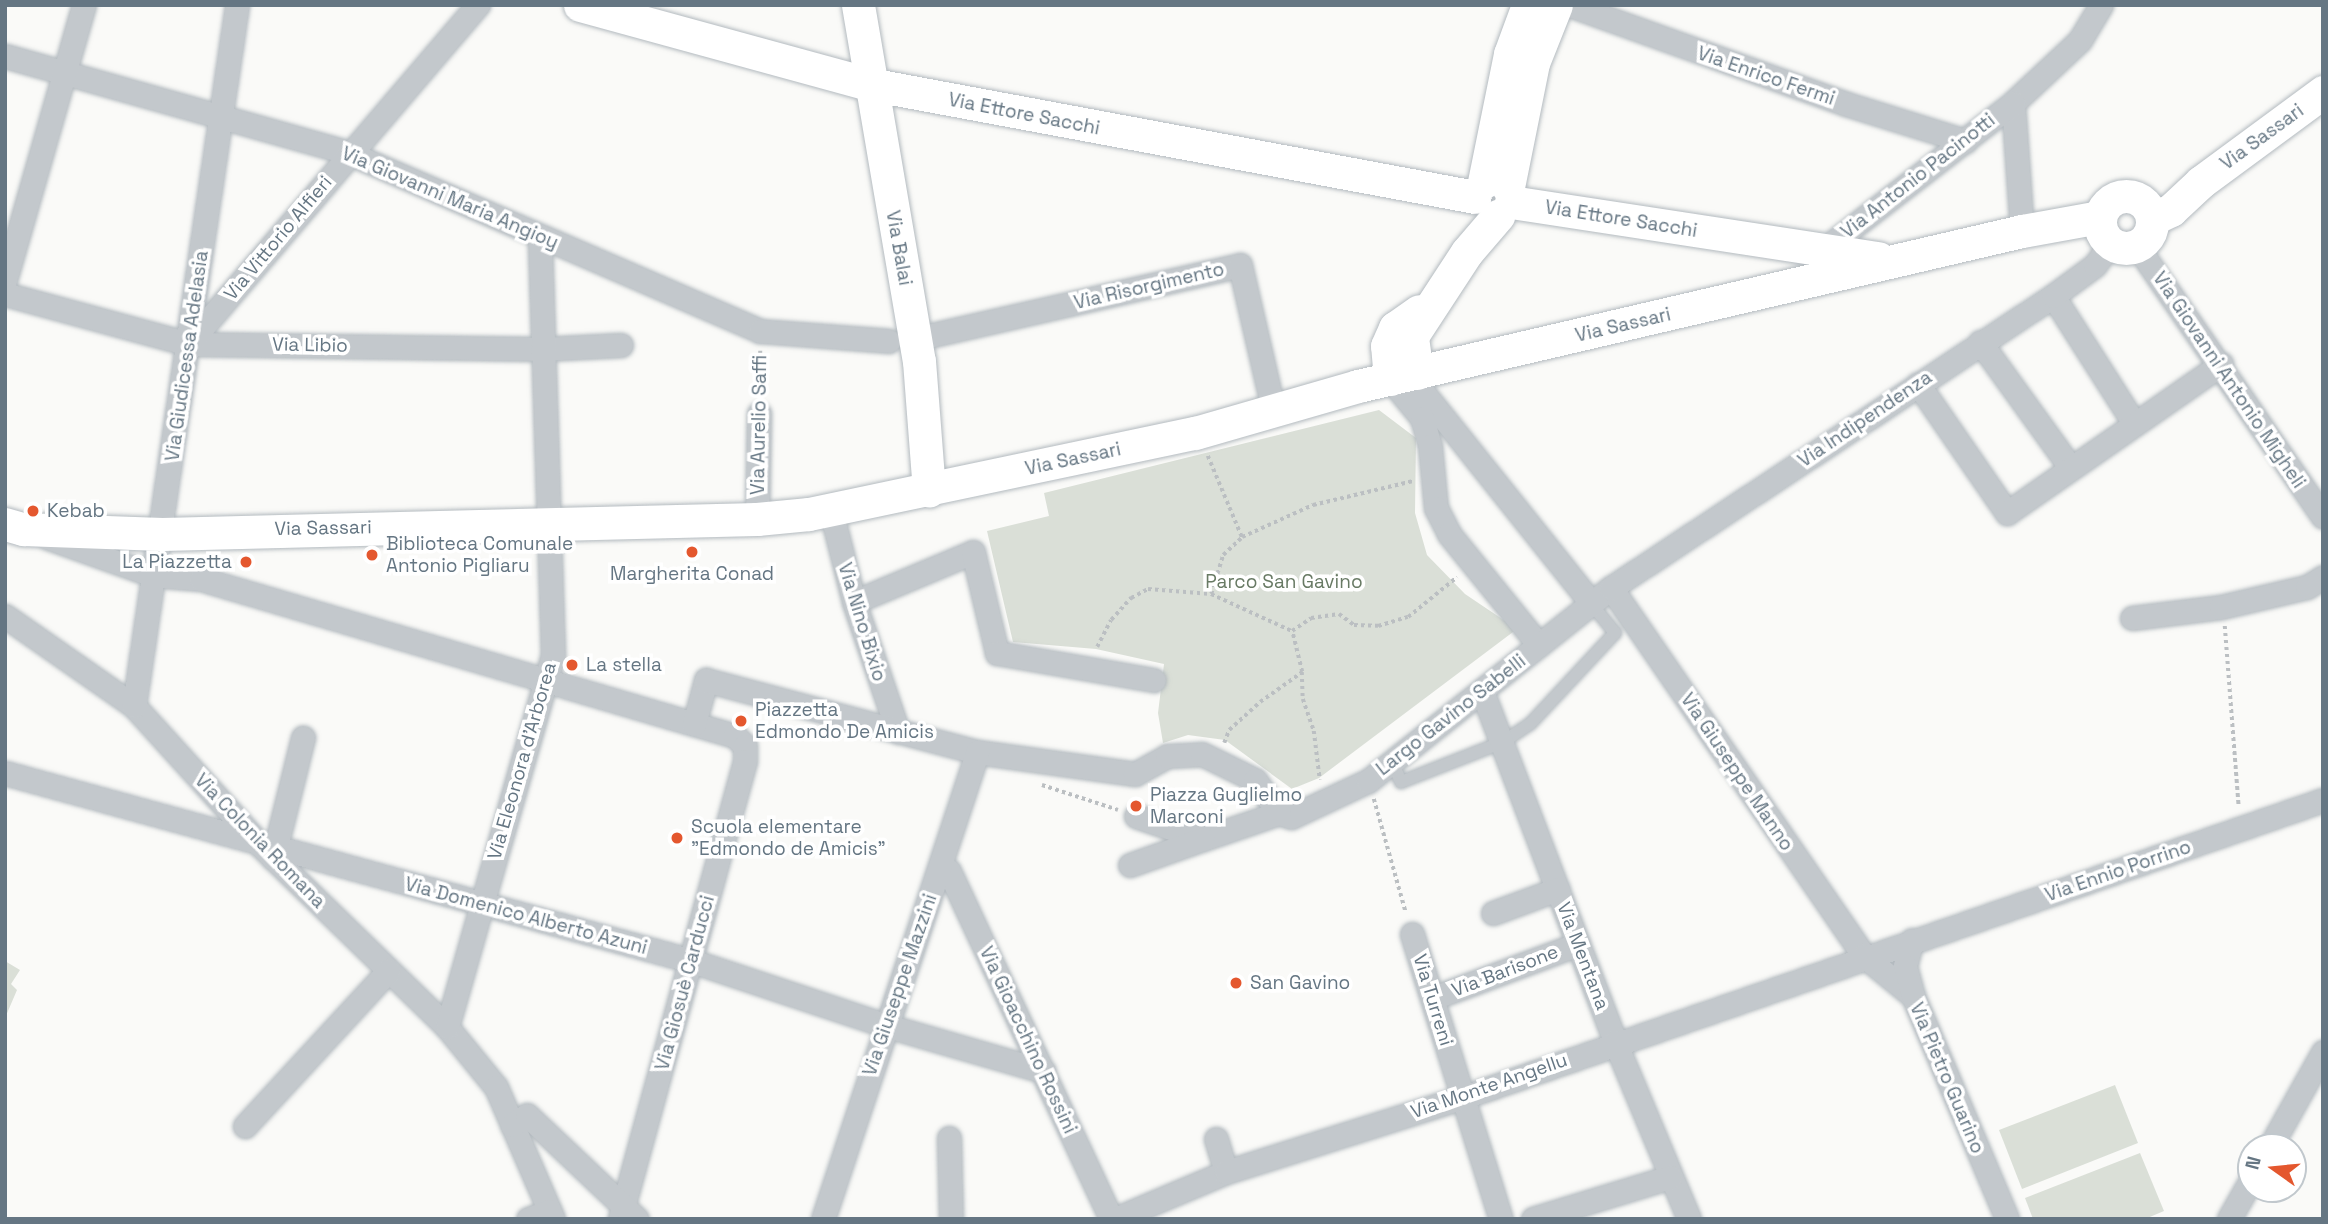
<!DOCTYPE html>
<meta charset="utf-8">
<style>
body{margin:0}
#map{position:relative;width:2328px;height:1224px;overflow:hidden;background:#fafaf8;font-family:"Space Grotesk",sans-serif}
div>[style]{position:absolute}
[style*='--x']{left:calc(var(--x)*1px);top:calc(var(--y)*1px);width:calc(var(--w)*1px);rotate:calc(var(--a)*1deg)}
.green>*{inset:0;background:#dadfd7}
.path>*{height:3.5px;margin-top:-1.75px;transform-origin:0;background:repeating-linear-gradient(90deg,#bbbfc2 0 3.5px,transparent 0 7px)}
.roads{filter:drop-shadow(0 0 2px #b3babf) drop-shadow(0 0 2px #b3babf)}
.lane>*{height:12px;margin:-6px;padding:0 6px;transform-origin:6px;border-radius:6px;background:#c3c8cc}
.street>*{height:23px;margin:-11.5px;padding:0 11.5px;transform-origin:11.5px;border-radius:11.5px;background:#c3c8cc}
.secondary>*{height:33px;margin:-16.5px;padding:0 16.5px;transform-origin:16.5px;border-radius:16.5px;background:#fff}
.secondary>.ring{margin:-16.5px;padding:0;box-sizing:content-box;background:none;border:33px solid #fff;border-radius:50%}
.dots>*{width:19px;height:19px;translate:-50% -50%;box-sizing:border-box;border:4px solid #fff;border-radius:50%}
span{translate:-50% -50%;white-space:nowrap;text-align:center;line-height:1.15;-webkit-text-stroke:7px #fff;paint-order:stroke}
.street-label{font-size:19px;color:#657683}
.poi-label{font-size:19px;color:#657683}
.left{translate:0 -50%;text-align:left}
.right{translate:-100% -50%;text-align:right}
.park-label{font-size:19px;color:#687a64}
.frame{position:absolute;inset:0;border:7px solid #657683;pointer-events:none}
.north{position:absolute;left:2237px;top:1133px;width:70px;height:70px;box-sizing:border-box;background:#fff;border:2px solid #c1c8cd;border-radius:50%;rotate:285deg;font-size:19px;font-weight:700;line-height:28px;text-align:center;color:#657683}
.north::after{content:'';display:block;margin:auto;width:24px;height:32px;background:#e4572e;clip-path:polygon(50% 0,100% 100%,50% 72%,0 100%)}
</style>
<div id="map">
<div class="green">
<i style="clip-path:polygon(1379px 410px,1416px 438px,1415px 513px,1427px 555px,1465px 594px,1517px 629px,1319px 778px,1292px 789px,1225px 740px,1188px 735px,1163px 743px,1158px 713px,1164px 664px,1096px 649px,1013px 642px,987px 531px,1049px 516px,1044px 493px)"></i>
<i style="clip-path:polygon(5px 961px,20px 970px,11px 984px,17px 990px,5px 1018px)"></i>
<i style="clip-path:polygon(2115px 1085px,2138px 1143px,2022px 1189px,1999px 1130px)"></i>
<i style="clip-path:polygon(2140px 1153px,2164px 1211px,2145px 1219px,2033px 1219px,2025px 1198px)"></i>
</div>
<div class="path">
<i style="--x:759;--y:395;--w:44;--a:-88.7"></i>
<i style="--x:1208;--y:456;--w:88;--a:67.2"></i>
<i style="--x:1211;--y:594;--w:41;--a:-72.9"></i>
<i style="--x:1223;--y:555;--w:26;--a:-43"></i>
<i style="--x:1242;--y:537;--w:78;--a:-24.3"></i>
<i style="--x:1313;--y:505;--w:103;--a:-13.5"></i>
<i style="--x:2225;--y:626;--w:181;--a:85.6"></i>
<i style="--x:1097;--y:647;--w:30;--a:-63"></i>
<i style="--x:1111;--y:620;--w:30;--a:-48"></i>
<i style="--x:1131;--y:598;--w:19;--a:-28"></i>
<i style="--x:1148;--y:589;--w:63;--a:4.5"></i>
<i style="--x:1211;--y:594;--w:89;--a:24.6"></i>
<i style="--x:1302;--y:672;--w:27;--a:88"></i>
<i style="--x:1303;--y:699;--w:34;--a:71"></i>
<i style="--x:1314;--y:731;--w:49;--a:83"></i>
<i style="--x:1224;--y:743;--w:14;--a:-69"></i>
<i style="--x:1229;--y:730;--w:42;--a:-42.1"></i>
<i style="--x:1260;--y:702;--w:52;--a:-35.5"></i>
<i style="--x:1302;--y:672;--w:42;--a:-103.7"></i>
<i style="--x:1292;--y:631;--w:23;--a:-34"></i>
<i style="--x:1311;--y:618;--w:28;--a:-8"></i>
<i style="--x:1339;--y:614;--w:19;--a:36"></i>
<i style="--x:1354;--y:625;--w:24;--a:2"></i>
<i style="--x:1378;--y:626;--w:31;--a:-17"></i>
<i style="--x:1408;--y:617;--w:63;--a:-39.2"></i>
<i style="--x:1042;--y:785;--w:80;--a:18.2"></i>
<i style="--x:1374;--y:799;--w:118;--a:74.3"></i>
</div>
<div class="roads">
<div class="lane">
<i style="--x:1392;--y:761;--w:23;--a:67"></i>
<i style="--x:1401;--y:782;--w:110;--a:-21.4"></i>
<i style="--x:1503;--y:742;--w:32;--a:-34"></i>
<i style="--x:1530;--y:724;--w:125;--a:-47"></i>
<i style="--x:1615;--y:633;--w:38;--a:-129"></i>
</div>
<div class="street">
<i style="--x:1570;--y:5;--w:293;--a:19.7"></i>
<i style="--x:1846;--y:104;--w:125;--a:17.3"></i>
<i style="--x:5;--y:56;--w:357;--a:15.7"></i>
<i style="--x:349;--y:153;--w:448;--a:23.4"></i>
<i style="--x:760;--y:331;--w:129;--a:4.4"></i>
<i style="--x:2022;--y:231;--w:128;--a:-94"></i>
<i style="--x:2013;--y:103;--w:92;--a:-43.2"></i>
<i style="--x:2080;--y:40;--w:41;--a:-59"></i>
<i style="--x:2143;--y:241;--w:11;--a:100"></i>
<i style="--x:2141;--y:252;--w:321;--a:55.5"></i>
<i style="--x:1823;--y:250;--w:240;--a:-37.7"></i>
<i style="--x:5;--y:280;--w:286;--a:-74"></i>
<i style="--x:5;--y:294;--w:191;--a:15.2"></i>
<i style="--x:189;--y:344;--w:353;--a:0.8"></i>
<i style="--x:542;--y:349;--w:79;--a:-2.9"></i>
<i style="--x:2053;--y:296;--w:151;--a:57.5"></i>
<i style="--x:915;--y:339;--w:333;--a:-12.8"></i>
<i style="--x:1240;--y:265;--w:147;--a:77"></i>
<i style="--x:1980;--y:342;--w:155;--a:54.2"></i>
<i style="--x:189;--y:343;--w:445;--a:-49.5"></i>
<i style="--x:1417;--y:373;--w:19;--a:74"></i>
<i style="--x:1422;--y:391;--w:271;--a:51.4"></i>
<i style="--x:1390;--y:379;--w:50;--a:50.6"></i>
<i style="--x:1422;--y:418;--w:29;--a:74"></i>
<i style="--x:1430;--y:446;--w:62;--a:84.5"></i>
<i style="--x:1436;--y:508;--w:29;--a:63"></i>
<i style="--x:1449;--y:534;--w:143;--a:51"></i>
<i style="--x:1918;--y:384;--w:157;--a:55.4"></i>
<i style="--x:2007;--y:513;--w:261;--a:-34.8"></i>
<i style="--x:831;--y:511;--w:94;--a:75.8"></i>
<i style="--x:854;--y:602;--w:137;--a:71.3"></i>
<i style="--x:757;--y:519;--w:105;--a:-88.9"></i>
<i style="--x:46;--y:537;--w:114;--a:19.6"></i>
<i style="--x:153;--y:575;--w:48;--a:4.8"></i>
<i style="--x:201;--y:579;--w:514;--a:16.39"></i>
<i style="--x:694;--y:724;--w:43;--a:16.3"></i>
<i style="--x:735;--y:736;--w:14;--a:45"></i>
<i style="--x:745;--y:746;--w:15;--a:90"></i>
<i style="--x:745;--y:761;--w:475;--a:105.3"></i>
<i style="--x:1611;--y:588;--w:447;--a:55.5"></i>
<i style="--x:1864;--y:956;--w:63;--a:39.2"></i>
<i style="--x:1913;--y:996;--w:242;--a:67.1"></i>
<i style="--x:854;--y:602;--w:129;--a:-22.8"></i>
<i style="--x:973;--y:552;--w:104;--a:76.6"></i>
<i style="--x:997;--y:653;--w:159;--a:9.8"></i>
<i style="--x:5;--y:616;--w:157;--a:34.9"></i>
<i style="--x:134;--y:706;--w:186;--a:47.8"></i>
<i style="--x:259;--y:844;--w:262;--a:44.2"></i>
<i style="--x:447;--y:1027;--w:77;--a:50.8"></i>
<i style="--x:496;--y:1087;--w:144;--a:66.6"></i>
<i style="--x:2132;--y:618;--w:90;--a:-7"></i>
<i style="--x:2221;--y:607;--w:88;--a:-13.1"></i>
<i style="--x:2307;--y:587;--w:19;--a:-32"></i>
<i style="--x:1482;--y:691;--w:375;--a:69.2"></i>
<i style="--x:1615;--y:1042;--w:192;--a:67.3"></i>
<i style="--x:134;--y:706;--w:709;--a:-81.64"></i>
<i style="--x:694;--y:724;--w:46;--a:-74.7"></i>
<i style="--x:706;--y:680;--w:280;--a:14.9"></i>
<i style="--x:977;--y:752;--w:160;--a:7.9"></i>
<i style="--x:1135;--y:774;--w:37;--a:-29"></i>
<i style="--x:1167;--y:756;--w:35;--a:-3"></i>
<i style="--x:1202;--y:754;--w:59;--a:26.1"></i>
<i style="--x:1255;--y:780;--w:41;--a:54"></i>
<i style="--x:5;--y:773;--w:712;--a:15.3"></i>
<i style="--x:692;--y:961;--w:202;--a:18.4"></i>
<i style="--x:884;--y:1025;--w:166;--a:16.1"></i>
<i style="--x:1279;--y:813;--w:13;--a:18"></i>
<i style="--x:1291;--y:817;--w:85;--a:-25.1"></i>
<i style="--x:1368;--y:781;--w:310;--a:-38.5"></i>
<i style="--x:1611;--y:588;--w:530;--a:-33.45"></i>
<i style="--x:2053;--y:296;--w:52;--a:-36.4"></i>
<i style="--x:2095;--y:265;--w:27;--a:-54"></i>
<i style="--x:1136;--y:816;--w:71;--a:18.9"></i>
<i style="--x:1203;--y:839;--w:80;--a:-18.9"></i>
<i style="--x:273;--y:858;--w:124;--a:-76"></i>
<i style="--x:1130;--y:865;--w:77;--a:-19.6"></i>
<i style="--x:941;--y:866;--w:9;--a:32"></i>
<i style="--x:949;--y:871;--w:384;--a:65"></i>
<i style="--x:1493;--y:913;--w:69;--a:-20.3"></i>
<i style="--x:1412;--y:934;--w:299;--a:72.7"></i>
<i style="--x:1912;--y:940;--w:27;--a:105"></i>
<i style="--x:1905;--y:966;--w:31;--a:75"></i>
<i style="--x:1433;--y:998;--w:155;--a:-20.4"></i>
<i style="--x:447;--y:1027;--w:386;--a:-74.1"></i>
<i style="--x:553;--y:656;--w:419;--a:-91.8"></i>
<i style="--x:512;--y:1125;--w:18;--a:-34"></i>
<i style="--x:527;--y:1115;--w:151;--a:43.4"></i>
<i style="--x:245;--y:1126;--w:211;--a:-47.3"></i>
<i style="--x:949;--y:1138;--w:81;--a:88.6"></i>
<i style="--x:1216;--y:1139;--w:34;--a:73"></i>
<i style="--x:2270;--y:1147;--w:109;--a:-60.8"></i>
<i style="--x:528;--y:1219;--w:23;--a:-20"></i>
<i style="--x:823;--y:1219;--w:492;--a:-71.7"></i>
<i style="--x:1115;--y:1219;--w:121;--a:-22.9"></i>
<i style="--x:1226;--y:1172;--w:246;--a:-17.5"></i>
<i style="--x:1461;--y:1098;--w:912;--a:-19.07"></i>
<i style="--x:1533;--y:1219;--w:143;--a:-17"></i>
<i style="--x:2229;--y:1219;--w:45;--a:-60.6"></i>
</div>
<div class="secondary">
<i style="--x:580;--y:5;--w:300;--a:15.3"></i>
<i style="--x:869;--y:84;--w:616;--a:10.56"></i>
<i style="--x:858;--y:5;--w:361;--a:80.3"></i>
<i style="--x:919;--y:361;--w:130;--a:85.6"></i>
<i style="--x:1484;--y:182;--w:131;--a:-78.5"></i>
<i style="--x:1510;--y:54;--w:52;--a:-69.8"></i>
<i style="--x:1508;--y:187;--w:126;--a:-78.6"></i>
<i style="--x:1533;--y:63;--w:62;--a:-68.4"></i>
<i class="ring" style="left:2100px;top:196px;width:19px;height:19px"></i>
<i style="--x:1511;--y:202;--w:372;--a:8.7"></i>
<i style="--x:2152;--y:219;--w:21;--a:-25"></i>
<i style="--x:2171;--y:210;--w:41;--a:-43"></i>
<i style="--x:2201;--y:182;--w:152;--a:-36.4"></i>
<i style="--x:1417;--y:373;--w:37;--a:-98"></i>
<i style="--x:1412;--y:336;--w:100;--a:-56.8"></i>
<i style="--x:1467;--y:252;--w:48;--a:-49.3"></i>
<i style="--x:1390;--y:379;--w:33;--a:-95"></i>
<i style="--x:1387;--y:346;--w:20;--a:-66"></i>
<i style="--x:1395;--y:328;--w:29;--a:-35"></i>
<i style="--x:5;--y:524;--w:19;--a:16"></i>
<i style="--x:23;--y:529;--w:139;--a:2.1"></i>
<i style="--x:162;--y:534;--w:595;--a:-1.44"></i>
<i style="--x:757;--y:519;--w:52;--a:-5.5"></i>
<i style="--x:809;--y:514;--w:394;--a:-11.9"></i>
<i style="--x:1195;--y:433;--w:170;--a:-16.1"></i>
<i style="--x:1358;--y:386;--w:682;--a:-13.14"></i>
<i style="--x:2022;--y:231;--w:79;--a:-10.2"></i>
</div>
</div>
<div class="dots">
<i style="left:33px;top:511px;background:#e4572e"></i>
<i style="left:692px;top:552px;background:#e4572e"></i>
<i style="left:372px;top:555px;background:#e4572e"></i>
<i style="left:246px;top:562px;background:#e4572e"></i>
<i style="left:572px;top:665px;background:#e4572e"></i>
<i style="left:741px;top:721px;background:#e4572e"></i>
<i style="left:1136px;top:806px;background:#e4572e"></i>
<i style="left:677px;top:838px;background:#e4572e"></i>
<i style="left:1236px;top:983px;background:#e4572e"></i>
</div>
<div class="street-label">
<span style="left:1766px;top:76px;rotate:19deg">Via Enrico Fermi</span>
<span style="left:1024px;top:114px;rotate:11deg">Via Ettore Sacchi</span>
<span style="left:2262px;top:137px;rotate:-36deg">Via Sassari</span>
<span style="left:1918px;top:176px;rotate:-38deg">Via Antonio Pacinotti</span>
<span style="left:450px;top:198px;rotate:23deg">Via Giovanni Maria Angioy</span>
<span style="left:1621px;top:219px;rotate:9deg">Via Ettore Sacchi</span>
<span style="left:278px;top:238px;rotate:-50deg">Via Vittorio Alfieri</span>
<span style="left:899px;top:248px;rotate:80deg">Via Balai</span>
<span style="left:1149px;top:286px;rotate:-13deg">Via Risorgimento</span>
<span style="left:1623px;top:325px;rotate:-13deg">Via Sassari</span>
<span style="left:310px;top:345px;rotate:1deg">Via Libio</span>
<span style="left:187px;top:356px;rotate:-82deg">Via Giudicessa Adelasia</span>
<span style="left:2229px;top:380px;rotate:56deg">Via Giovanni Antonio Migheli</span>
<span style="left:1865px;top:419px;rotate:-34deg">Via Indipendenza</span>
<span style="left:759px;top:425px;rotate:-89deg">Via Aurelio Saffi</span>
<span style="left:1073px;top:459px;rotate:-12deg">Via Sassari</span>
<span style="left:323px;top:528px;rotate:-1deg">Via Sassari</span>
<span style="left:862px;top:622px;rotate:73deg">Via Nino Bixio</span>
<span style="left:1451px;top:715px;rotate:-38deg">Largo Gavino Sabelli</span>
<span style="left:522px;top:761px;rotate:-74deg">Via Eleonora d'Arborea</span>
<span style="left:1737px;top:772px;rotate:56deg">Via Giuseppe Manno</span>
<span style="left:260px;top:841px;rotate:46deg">Via Colonia Romana</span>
<span style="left:2118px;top:871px;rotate:-19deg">Via Ennio Porrino</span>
<span style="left:526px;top:916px;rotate:15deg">Via Domenico Alberto Azuni</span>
<span style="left:1583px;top:956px;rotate:69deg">Via Mentana</span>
<span style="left:1505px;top:971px;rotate:-21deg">Via Barisone</span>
<span style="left:685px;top:983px;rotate:-75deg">Via Giosuè Carducci</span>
<span style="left:900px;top:985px;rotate:-71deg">Via Giuseppe Mazzini</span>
<span style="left:1433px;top:1000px;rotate:73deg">Via Turreni</span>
<span style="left:1028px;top:1040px;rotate:65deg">Via Gioacchino Rossini</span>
<span style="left:1947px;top:1078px;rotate:67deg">Via Pietro Guarino</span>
<span style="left:1489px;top:1086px;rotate:-19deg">Via Monte Angellu</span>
</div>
<div class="poi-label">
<span class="left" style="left:47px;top:511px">Kebab</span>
<span class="left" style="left:386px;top:555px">Biblioteca Comunale<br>Antonio Pigliaru</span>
<span class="right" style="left:232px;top:562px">La Piazzetta</span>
<span style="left:692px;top:574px">Margherita Conad</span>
<span class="left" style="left:586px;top:665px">La stella</span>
<span class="left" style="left:755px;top:721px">Piazzetta<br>Edmondo De Amicis</span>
<span class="left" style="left:1150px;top:806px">Piazza Guglielmo<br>Marconi</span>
<span class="left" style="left:691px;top:838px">Scuola elementare<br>"Edmondo de Amicis"</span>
<span class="left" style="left:1250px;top:983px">San Gavino</span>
</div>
<div class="park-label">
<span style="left:1284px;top:582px">Parco San Gavino</span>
</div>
<div class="frame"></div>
<div class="north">N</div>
</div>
